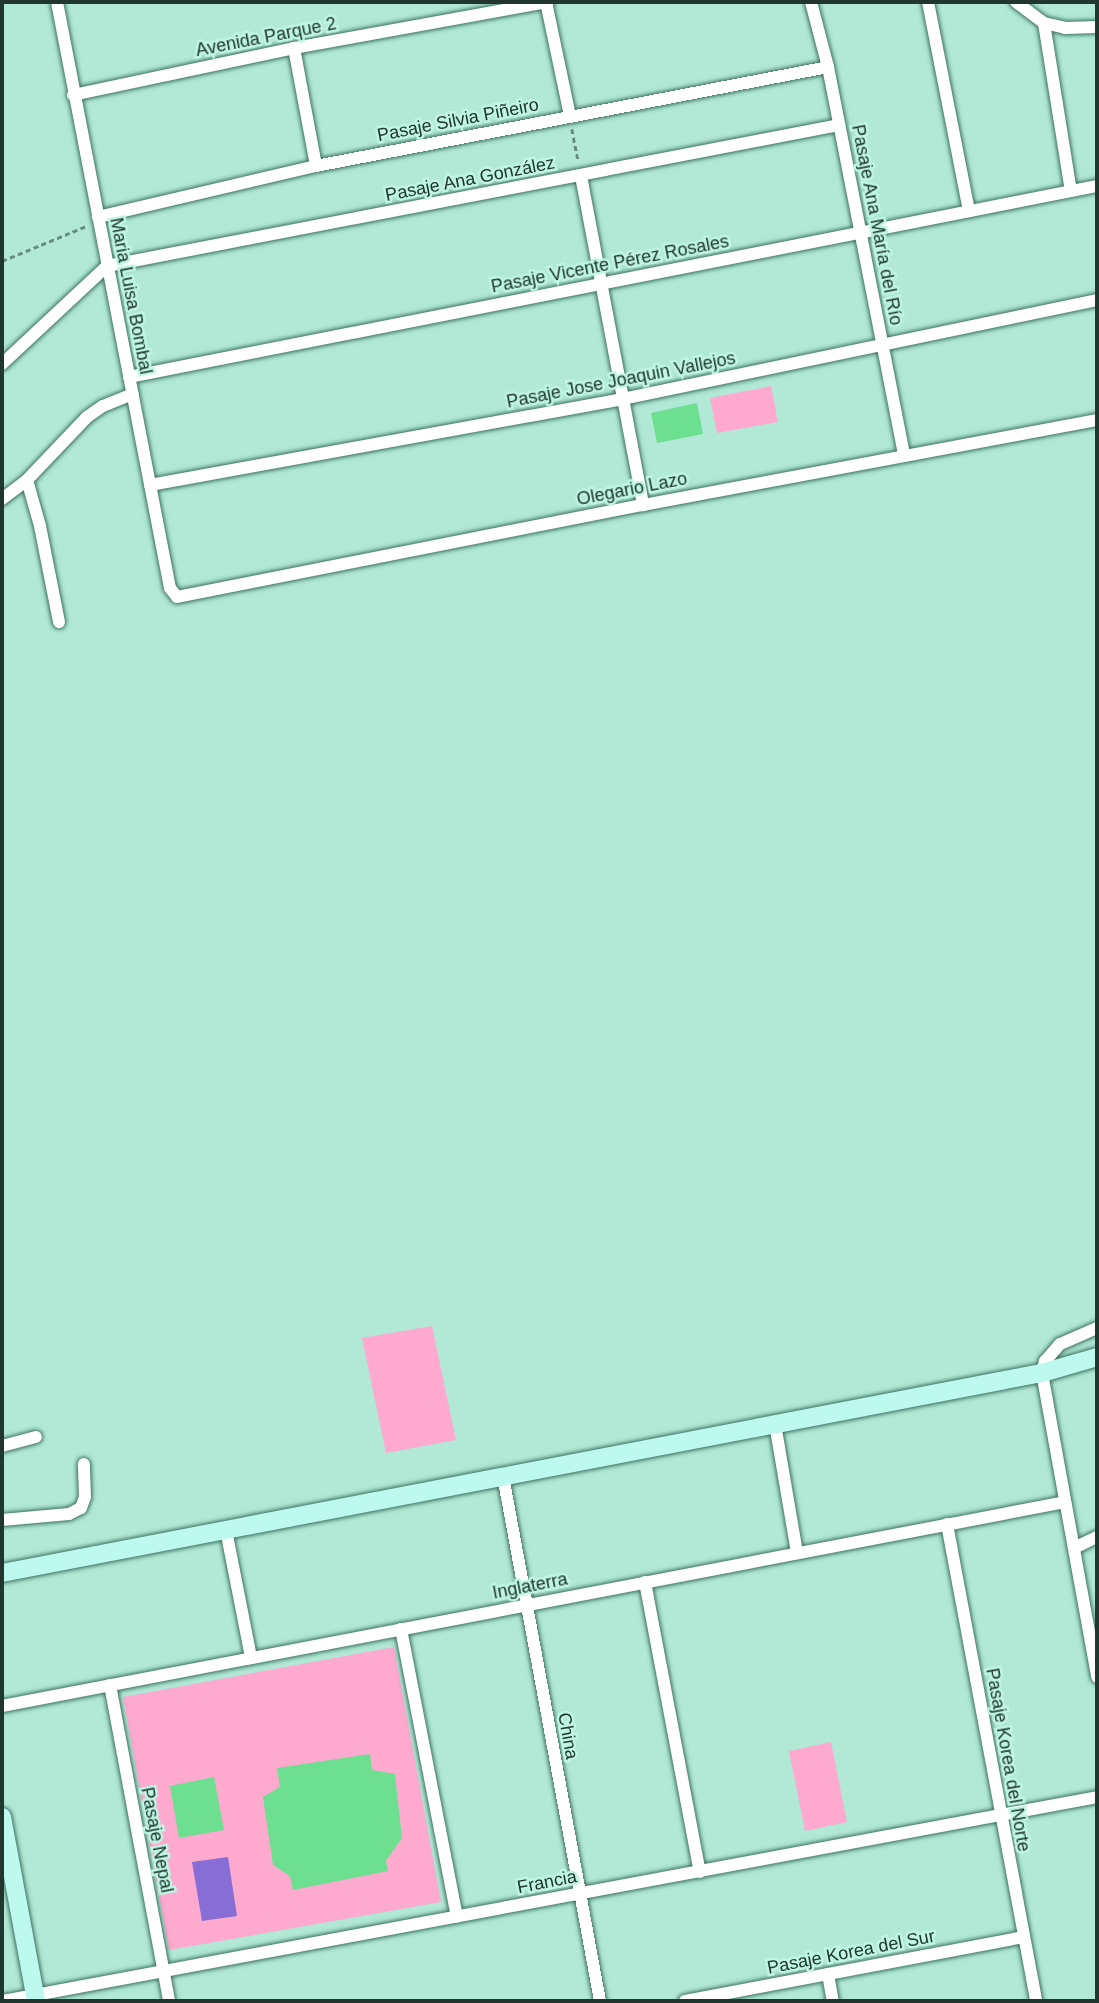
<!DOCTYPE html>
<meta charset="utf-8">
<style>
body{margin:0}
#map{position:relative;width:1099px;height:2003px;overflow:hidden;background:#b1e9d6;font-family:Arial,sans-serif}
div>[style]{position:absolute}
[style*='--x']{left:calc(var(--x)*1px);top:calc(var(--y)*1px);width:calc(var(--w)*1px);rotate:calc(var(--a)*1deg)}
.green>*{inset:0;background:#fea9ce}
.water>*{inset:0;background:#866ed6}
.building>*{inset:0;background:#6cdf91}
.path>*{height:2.5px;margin-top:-1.25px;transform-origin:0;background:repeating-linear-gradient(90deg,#668c7f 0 5px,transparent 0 8.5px)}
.roads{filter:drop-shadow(0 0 2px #3e7262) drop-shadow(0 0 2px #3e7262)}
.street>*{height:12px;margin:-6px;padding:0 6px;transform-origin:6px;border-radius:6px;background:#fff}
.secondary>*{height:18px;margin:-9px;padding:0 9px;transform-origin:9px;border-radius:9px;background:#bdfaed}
span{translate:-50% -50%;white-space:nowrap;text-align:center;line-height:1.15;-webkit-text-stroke:5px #bef6e3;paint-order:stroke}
.street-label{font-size:18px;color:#20362f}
.frame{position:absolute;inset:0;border:4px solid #20362f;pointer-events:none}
</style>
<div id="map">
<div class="green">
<i style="clip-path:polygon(771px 386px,778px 422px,717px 433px,710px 398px)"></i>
<i style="clip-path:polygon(432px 1326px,456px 1440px,386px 1453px,362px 1338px)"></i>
<i style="clip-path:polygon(394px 1647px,441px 1902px,169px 1950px,123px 1697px)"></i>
<i style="clip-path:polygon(831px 1742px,847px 1822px,805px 1831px,789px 1751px)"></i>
</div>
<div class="water">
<i style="clip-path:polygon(228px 1857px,237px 1916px,202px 1921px,192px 1862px)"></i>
</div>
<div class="building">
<i style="clip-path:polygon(697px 403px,703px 434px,657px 443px,651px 413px)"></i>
<i style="clip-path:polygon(370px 1754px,372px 1770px,395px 1774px,402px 1838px,386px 1861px,388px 1871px,293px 1890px,290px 1876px,273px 1865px,263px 1797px,280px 1787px,277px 1768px)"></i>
<i style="clip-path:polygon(214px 1777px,224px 1830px,179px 1838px,170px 1786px)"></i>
</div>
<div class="path">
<i style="--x:572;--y:129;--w:33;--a:79"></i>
<i style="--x:2;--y:261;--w:91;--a:-22.6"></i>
</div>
<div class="roads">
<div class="street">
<i style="--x:57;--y:2;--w:597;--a:79.09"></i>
<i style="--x:170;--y:588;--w:11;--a:52"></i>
<i style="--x:177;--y:597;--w:475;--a:-11.2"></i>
<i style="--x:643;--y:505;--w:462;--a:-10.6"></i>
<i style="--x:546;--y:2;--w:116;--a:78.1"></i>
<i style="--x:811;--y:2;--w:67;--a:75.3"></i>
<i style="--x:828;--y:67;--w:396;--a:78.9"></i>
<i style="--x:928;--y:2;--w:213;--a:78.9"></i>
<i style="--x:1016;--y:2;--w:35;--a:37"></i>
<i style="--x:1044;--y:23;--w:22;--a:13"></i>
<i style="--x:1065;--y:28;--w:32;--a:-2"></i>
<i style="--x:1044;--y:23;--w:170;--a:80.9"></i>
<i style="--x:294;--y:48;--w:120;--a:79.4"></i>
<i style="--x:73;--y:95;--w:226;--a:-12"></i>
<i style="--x:294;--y:48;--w:258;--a:-10.3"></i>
<i style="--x:581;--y:176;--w:335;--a:79.3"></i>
<i style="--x:98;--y:217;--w:224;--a:-13.2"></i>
<i style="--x:316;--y:166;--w:521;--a:-10.94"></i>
<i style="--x:2;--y:364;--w:144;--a:-43"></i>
<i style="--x:107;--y:266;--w:745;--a:-10.9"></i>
<i style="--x:129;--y:377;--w:987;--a:-11.16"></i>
<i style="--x:27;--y:480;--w:48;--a:74.2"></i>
<i style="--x:40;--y:526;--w:98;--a:78.8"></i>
<i style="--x:150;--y:485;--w:481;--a:-10.3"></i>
<i style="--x:623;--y:399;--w:484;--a:-11.8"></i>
<i style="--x:2;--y:499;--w:31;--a:-37"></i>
<i style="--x:27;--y:480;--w:87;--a:-46.4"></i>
<i style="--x:87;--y:417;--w:19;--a:-35"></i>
<i style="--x:103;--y:406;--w:32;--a:-22"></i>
<i style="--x:1097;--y:1328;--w:40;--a:156.6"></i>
<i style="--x:1060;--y:1344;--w:23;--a:131"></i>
<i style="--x:1045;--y:1361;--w:12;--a:104"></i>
<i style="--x:1042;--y:1373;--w:309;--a:79.7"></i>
<i style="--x:775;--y:1424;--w:131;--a:80.3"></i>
<i style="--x:2;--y:1446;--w:35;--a:-15"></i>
<i style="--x:503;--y:1476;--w:534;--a:79.53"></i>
<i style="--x:2;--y:1520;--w:67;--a:-5.1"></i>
<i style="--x:69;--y:1514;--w:13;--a:-27"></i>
<i style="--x:81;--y:1508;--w:12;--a:-70"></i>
<i style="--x:85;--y:1497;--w:33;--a:-92"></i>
<i style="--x:947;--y:1524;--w:485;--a:79.4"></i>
<i style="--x:226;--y:1530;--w:130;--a:78.9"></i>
<i style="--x:1074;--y:1548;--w:25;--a:-26"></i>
<i style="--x:645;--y:1582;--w:295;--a:79.3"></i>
<i style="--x:401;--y:1629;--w:293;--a:79"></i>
<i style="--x:110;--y:1685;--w:321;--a:79.4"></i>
<i style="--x:2;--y:1706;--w:1082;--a:-10.86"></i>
<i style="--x:828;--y:1974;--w:27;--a:80"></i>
<i style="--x:3;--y:2001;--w:1113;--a:-10.56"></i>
<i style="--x:685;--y:2001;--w:345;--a:-10.7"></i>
</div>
<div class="secondary">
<i style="--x:2;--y:1573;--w:1059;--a:-10.89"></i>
<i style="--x:1042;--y:1373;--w:57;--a:-16.2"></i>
<i style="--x:2;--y:1817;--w:187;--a:79.5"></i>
</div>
</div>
<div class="street-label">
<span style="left:266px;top:37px;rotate:-11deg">Avenida Parque 2</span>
<span style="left:458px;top:120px;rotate:-11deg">Pasaje Silvia Piñeiro</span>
<span style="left:470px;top:179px;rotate:-11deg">Pasaje Ana González</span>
<span style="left:877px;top:225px;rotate:79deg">Pasaje Ana María del Río</span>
<span style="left:610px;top:264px;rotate:-11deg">Pasaje Vicente Pérez Rosales</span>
<span style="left:131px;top:296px;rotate:79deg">Maria Luisa Bombal</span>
<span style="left:621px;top:380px;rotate:-11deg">Pasaje Jose Joaquin Vallejos</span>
<span style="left:632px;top:489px;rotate:-11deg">Olegario Lazo</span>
<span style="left:530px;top:1586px;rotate:-11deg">Inglaterra</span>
<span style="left:568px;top:1736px;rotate:80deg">China</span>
<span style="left:1008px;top:1760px;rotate:80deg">Pasaje Korea del Norte</span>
<span style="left:157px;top:1840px;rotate:79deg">Pasaje Nepal</span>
<span style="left:547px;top:1882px;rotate:-11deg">Francia</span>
<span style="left:851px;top:1952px;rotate:-11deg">Pasaje Korea del Sur</span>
</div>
<div class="frame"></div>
</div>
